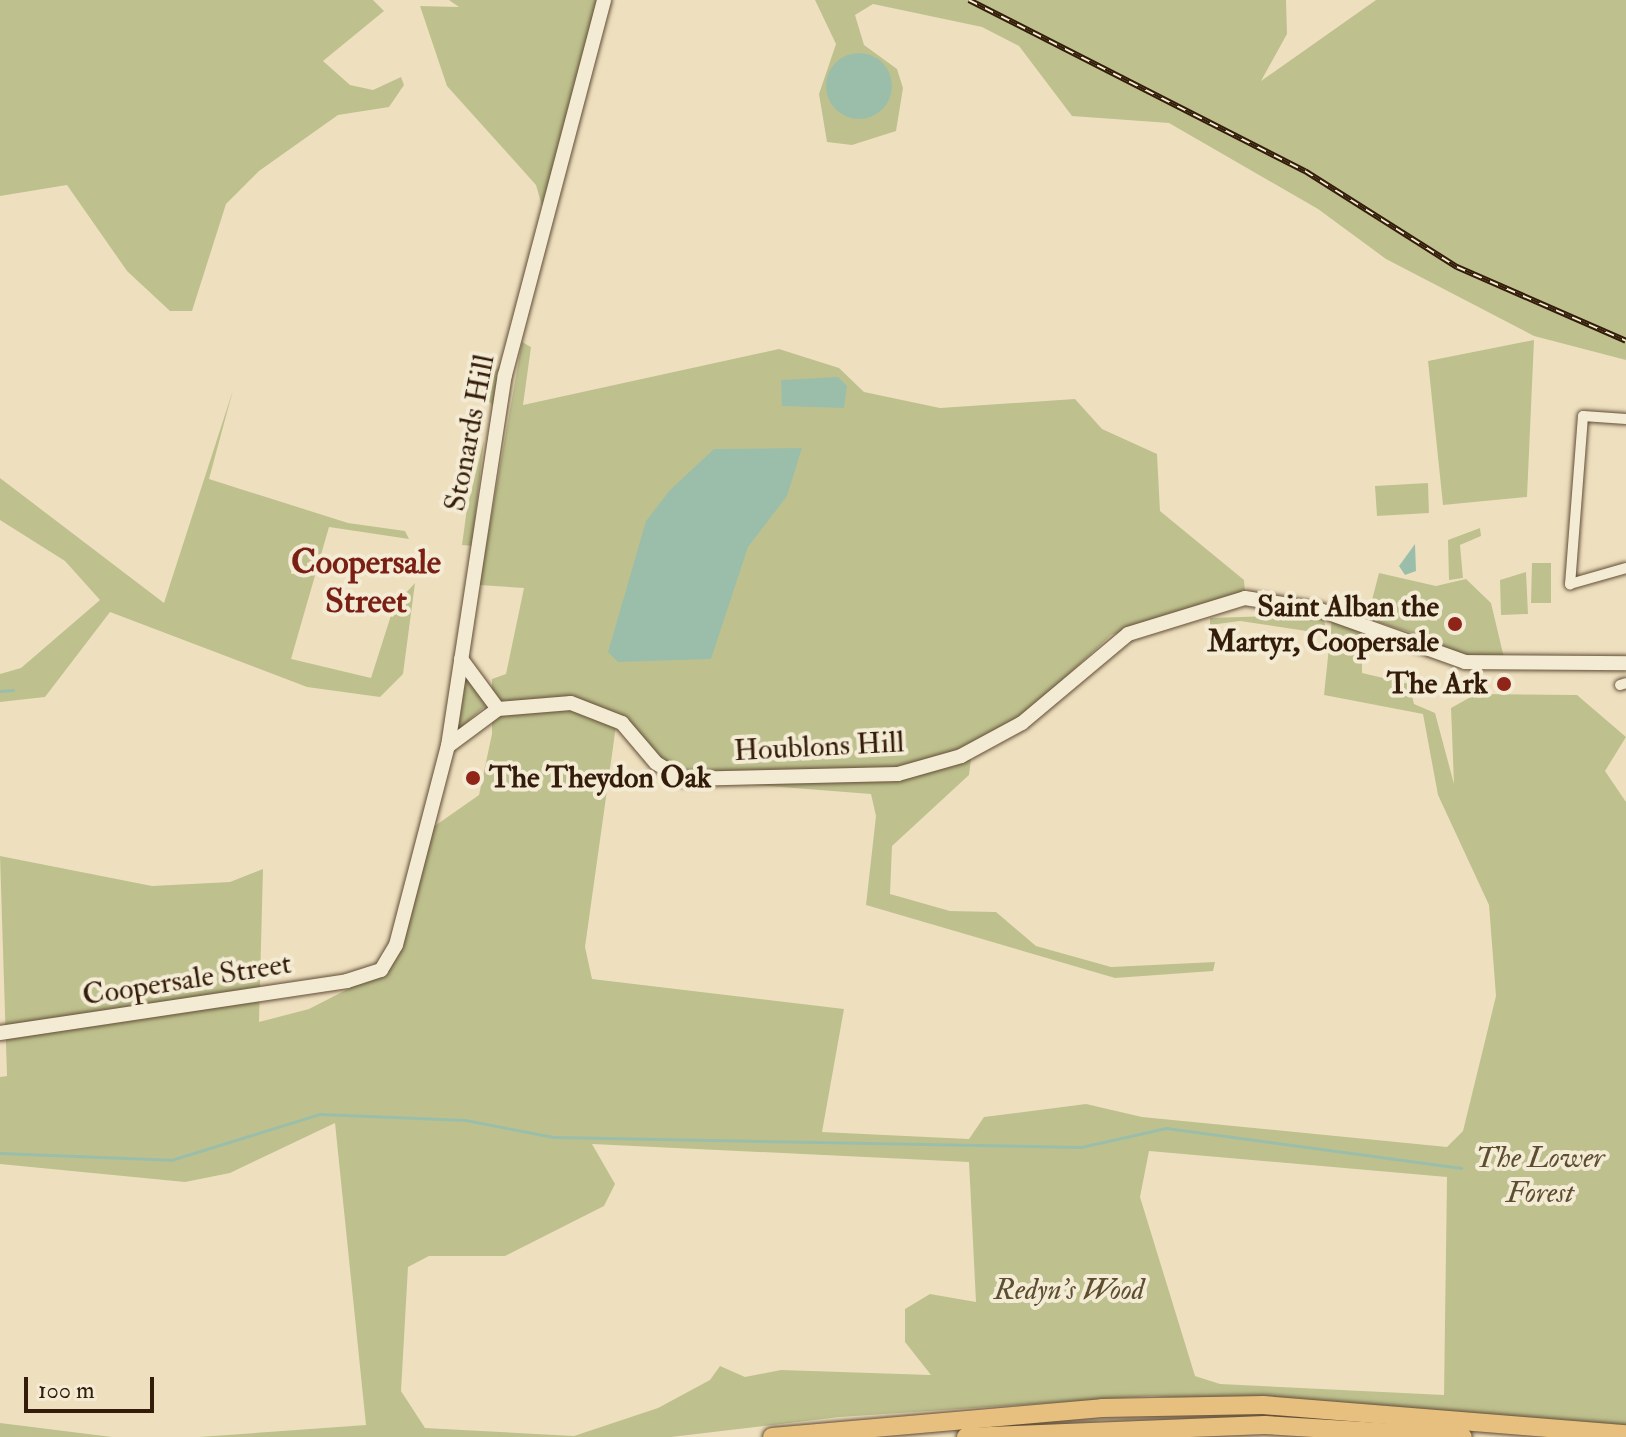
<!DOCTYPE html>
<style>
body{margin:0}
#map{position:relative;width:1626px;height:1437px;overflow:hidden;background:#eee0bf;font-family:"IM FELL Double Pica",serif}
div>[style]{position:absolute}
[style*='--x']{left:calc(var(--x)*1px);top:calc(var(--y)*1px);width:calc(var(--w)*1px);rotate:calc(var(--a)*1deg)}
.green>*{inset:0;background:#bec18e}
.water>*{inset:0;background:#9bbeab}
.round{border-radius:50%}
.stream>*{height:3px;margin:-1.5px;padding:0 1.5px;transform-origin:1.5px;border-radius:1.5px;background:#9bbeab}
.roads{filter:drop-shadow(0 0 2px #624d36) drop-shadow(0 0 2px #624d36)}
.street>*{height:10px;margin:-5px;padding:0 5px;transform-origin:5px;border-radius:5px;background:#f4ebd5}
.secondary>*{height:14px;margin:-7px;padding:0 7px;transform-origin:7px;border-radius:7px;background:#f4ebd5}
.highway>*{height:18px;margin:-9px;padding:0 9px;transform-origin:9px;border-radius:9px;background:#e7c080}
.rail>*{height:6px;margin-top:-3px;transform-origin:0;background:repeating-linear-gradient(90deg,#f4ebd5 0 9px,#331c09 0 18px);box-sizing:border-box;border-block:2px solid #331c09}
.dots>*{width:22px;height:22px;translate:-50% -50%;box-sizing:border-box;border:4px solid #f4ebd5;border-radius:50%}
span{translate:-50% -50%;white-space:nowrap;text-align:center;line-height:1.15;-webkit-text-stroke:8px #f4ebd5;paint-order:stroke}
.street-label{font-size:30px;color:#331c09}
.poi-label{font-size:30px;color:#331c09;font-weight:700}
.right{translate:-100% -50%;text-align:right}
.left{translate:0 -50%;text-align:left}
.park-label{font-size:30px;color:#5d4e31;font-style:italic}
.quarter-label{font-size:34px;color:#7a1f14;font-weight:700}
.scale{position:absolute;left:24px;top:1377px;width:130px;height:36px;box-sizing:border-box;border:4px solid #331c09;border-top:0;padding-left:10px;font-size:24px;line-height:28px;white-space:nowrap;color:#331c09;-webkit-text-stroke:6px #f4ebd5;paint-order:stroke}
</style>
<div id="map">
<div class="green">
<i style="clip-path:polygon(0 0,373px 0,384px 11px,323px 61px,350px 85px,373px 90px,401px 77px,404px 85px,389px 107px,338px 115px,259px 171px,226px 204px,192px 311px,170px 311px,127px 271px,67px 185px,0 196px)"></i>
<i style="clip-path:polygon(449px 0,597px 0,545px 216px,536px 185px,447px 86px,420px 6px,459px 7px)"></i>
<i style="clip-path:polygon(815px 0,1286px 0,1287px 34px,1261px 81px,1376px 0,1626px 0,1626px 360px,1534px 336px,1386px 259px,1318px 209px,1169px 123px,1072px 116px,1019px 46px,982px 27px,873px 4px,855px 15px,864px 45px,897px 69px,903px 88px,896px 131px,852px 145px,827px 142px,819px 94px,836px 44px)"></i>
<i style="clip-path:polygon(1534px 340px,1527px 497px,1443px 505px,1428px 361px)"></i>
<i style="clip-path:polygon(evenodd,522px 342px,531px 347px,523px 405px,779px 349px,839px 368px,864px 392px,940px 408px,1075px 399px,1102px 429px,1157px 454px,1160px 511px,1244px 580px,1245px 592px,1111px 635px,1027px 713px,967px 753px,917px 768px,686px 775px,616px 726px,585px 947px,592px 979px,844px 1009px,822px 1132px,969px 1139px,984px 1117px,1086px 1104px,1142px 1117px,1447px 1147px,1463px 1131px,1496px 996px,1489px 905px,1438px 795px,1423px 714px,1324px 695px,1332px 618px,1362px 626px,1362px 673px,1409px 684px,1414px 704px,1435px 713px,1454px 784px,1451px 708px,1476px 694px,1577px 695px,1626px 737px,1605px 771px,1626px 802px,1626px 1433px,1152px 1396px,840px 1417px,671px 1437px,199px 1437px,366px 1425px,335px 1123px,230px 1173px,185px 1182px,0 1164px,0 1077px,7px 1076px,0 856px,152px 886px,230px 882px,263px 869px,259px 1022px,309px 1009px,391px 967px,429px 830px,479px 795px,492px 734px,492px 679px,506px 674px,524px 588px,479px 585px,522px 342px,592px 1144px,969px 1162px,976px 1302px,930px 1294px,905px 1309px,905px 1342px,931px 1375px,781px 1370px,745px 1377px,720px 1366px,710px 1380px,658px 1408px,574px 1436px,425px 1428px,401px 1391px,408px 1267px,429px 1256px,505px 1256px,604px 1206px,615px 1184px,592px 1144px,522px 342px,1149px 1151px,1447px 1177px,1444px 1395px,1220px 1384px,1195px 1376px,1140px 1197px,1149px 1151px)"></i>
<i style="clip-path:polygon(507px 354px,493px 406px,481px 392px)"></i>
<i style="clip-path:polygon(233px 390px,209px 479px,348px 523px,405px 531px,409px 539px,329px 527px,291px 659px,283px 657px,371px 678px,394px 606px,415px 583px,403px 674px,380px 697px,307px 687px,110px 612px,45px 697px,0 702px,0 674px,21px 668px,100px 600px,65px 561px,0 520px,0 478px,164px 603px)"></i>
<i style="clip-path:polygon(484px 440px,472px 546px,462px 545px,467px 508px)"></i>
<i style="clip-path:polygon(1428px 483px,1429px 513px,1377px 516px,1375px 486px)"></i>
<i style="clip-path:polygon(1480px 528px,1481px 536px,1460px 545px,1463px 578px,1449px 580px,1448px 540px)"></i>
<i style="clip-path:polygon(1532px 563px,1551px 563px,1551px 603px,1531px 603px)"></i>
<i style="clip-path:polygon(1526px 572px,1528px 614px,1501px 615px,1500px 580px)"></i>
<i style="clip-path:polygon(1379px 573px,1436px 586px,1466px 579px,1491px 603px,1505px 662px,1441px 651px,1419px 635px,1367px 619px)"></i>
<i style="clip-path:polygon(1279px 608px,1324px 617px,1326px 634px,1240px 621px,1210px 625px,1210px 618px,1273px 616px)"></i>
<i style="clip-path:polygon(464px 668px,486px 705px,453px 735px)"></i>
<i style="clip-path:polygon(971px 759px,969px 775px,892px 846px,890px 894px,950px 911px,996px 912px,1036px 946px,1111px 967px,1215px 962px,1213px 971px,1115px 978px,866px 905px,876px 816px,871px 794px,741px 784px,893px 781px)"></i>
<i style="clip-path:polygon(0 1423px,112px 1437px,0 1437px)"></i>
</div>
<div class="water">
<i class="round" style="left:826px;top:53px;width:66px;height:66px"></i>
<i style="clip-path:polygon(838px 377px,847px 386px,844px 408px,782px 406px,781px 380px)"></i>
<i style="clip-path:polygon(802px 448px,787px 496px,748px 547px,711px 659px,618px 662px,608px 652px,646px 521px,670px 490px,714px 449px)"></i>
<i style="clip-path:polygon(1415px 544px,1416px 571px,1405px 575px,1399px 566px)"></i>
</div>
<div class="stream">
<i style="--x:0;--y:691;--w:13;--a:-4"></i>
<i style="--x:0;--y:1153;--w:171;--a:2.3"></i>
<i style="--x:171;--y:1160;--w:156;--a:-17.2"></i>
<i style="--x:320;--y:1114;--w:145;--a:2.4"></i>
<i style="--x:465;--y:1120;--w:90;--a:10.9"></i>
<i style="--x:553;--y:1137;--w:528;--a:1.09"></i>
<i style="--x:1081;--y:1147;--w:87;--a:-12.6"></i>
<i style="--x:1166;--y:1128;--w:298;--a:7.7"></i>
</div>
<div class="roads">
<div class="street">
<i style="--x:1626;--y:419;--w:43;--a:-176"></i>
<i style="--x:1583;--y:416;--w:169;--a:94.4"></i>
<i style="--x:1570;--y:584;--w:58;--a:-15.9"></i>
<i style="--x:1620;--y:685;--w:6;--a:-18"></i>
</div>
<div class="secondary">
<i style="--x:461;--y:659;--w:62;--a:53.5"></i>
<i style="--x:448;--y:746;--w:62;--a:-36.5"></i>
<i style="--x:498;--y:709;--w:73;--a:-4.7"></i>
<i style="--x:571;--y:703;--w:55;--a:21.4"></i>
<i style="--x:622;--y:723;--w:52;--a:49.6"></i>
<i style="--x:656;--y:763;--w:31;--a:31"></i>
<i style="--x:683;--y:779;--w:215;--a:-1.3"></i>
<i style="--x:898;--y:774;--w:66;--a:-15.9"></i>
<i style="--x:961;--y:756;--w:69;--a:-28.4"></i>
<i style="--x:1022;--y:723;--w:138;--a:-40"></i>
<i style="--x:1128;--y:634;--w:122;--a:-17.1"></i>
<i style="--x:1245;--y:598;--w:76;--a:9.1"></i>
<i style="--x:1320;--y:610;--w:154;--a:19.7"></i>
<i style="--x:1465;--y:662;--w:161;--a:0.4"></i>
<i style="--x:0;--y:1033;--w:351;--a:-8.5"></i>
<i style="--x:347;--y:981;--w:36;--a:-18"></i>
<i style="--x:381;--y:970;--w:29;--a:-59"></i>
<i style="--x:396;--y:945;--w:206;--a:-75.4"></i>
<i style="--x:448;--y:746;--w:375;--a:-81.3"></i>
<i style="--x:505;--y:375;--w:388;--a:-75.2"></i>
</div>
<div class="highway">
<i style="--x:772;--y:1437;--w:331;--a:-5"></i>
<i style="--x:1102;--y:1408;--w:161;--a:-1.1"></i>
<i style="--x:1263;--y:1405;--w:364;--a:4.6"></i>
<i style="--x:966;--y:1437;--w:299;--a:-2.3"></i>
<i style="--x:1265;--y:1425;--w:198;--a:3.5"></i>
</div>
</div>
<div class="rail">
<i style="--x:969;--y:0;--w:377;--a:27"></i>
<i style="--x:1305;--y:171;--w:180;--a:32.3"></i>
<i style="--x:1457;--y:267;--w:184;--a:23.6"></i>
</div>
<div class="dots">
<i style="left:1455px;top:624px;background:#8f2418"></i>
<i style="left:1504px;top:684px;background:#8f2418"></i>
<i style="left:473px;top:778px;background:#8f2418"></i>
</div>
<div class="street-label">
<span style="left:470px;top:433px;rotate:-79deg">Stonards Hill</span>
<span style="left:819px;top:747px;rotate:-3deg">Houblons Hill</span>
<span style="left:187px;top:980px;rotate:-9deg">Coopersale Street</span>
</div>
<div class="poi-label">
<span class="right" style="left:1439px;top:624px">Saint Alban the<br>Martyr, Coopersale</span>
<span class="right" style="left:1488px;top:684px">The Ark</span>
<span class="left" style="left:489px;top:778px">The Theydon Oak</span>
</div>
<div class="park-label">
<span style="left:1540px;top:1175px">The Lower<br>Forest</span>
<span style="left:1069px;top:1290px">Redyn's Wood</span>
</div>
<div class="quarter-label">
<span style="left:366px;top:582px">Coopersale<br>Street</span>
</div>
<div class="scale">100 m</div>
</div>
